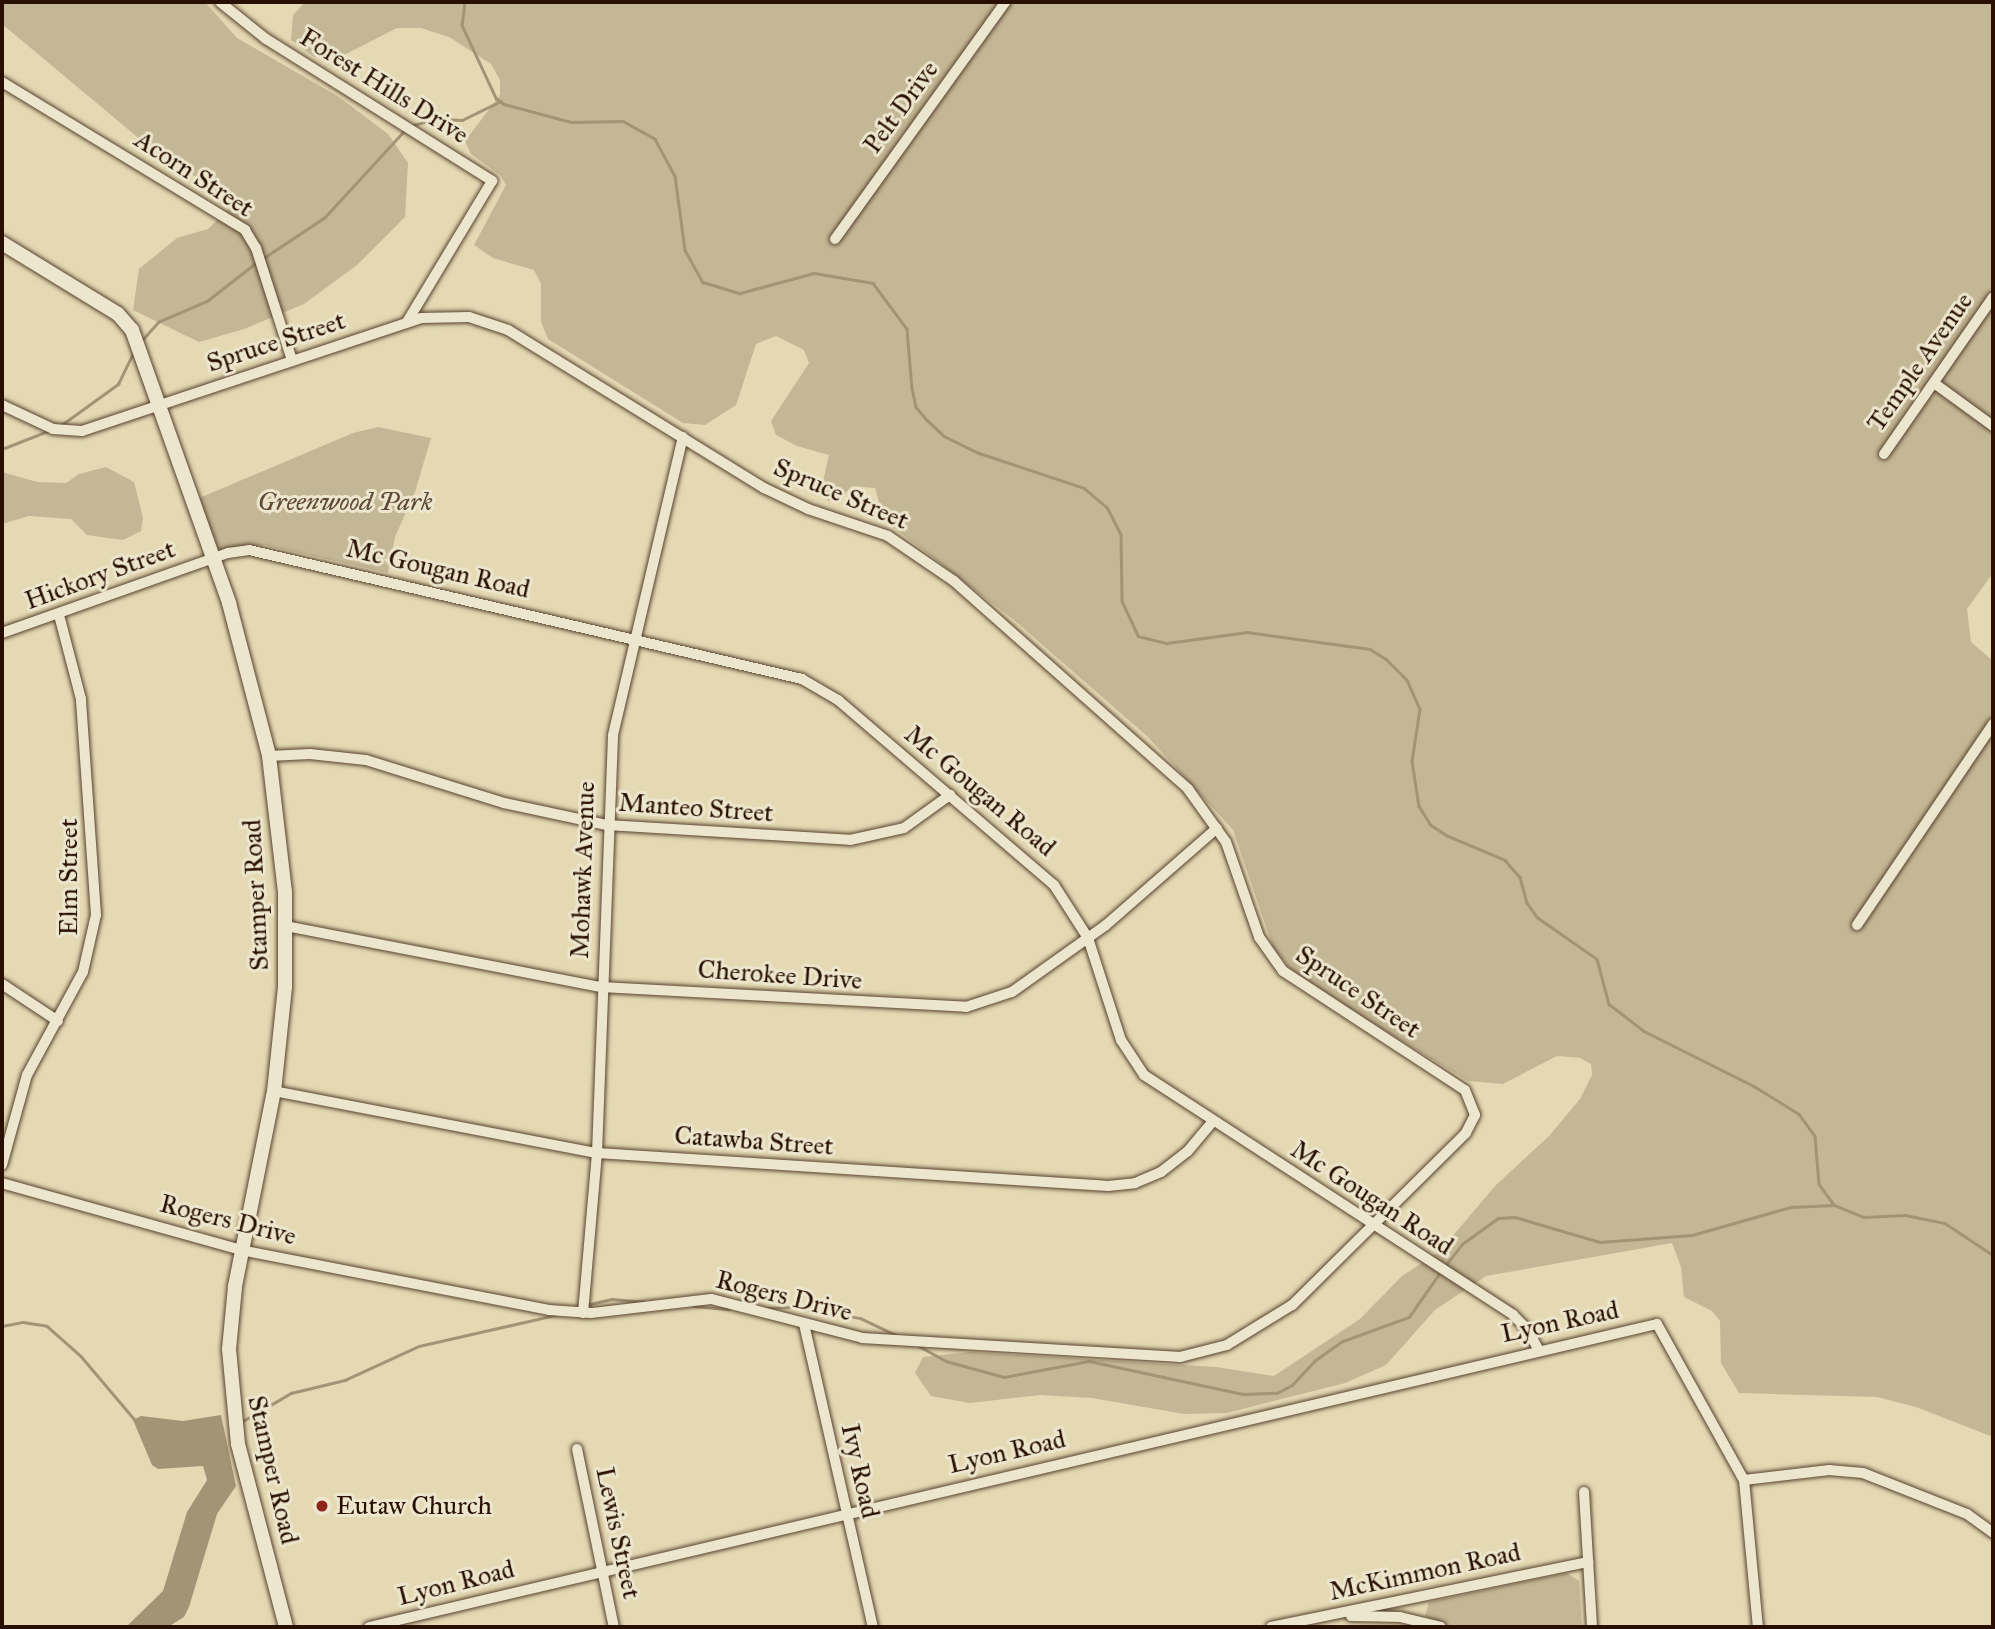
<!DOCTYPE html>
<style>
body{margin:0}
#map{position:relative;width:1995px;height:1629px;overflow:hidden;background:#e4d9b3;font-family:"IM FELL Great Primer",serif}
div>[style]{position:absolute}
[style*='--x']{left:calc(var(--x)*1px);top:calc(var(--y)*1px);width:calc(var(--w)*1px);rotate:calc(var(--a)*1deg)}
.green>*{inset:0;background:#c4b795}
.water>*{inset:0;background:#a49476}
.stream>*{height:2.5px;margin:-1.25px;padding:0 1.25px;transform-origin:1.25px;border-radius:1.25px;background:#a49476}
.roads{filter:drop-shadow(0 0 2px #57422e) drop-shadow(0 0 2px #57422e)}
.minor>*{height:10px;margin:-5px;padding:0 5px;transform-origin:5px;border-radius:5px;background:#ede6ce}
.tertiary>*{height:14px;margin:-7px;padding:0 7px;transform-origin:7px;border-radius:7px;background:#ede6ce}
.dots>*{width:19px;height:19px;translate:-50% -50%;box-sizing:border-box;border:4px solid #ede6ce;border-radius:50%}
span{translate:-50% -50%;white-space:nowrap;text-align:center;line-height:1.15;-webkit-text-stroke:6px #ede6ce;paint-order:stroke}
.street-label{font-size:26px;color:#280f01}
.park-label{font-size:26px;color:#5f4a35;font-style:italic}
.poi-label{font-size:26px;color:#280f01}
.left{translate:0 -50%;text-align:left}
.frame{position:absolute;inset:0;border:4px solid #280f01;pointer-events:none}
</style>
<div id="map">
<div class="green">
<i style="clip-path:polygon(2px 2px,205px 2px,237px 38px,339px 97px,388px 134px,408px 163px,405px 217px,357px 265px,304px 304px,244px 329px,199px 342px,133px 310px,139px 269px,177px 238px,208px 229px,231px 207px,209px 185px,154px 151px,2px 24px)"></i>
<i style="clip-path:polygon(305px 2px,1993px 2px,1993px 573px,1967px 609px,1971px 642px,1993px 661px,1993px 1437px,1916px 1407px,1877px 1397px,1739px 1393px,1721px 1363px,1720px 1321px,1712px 1311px,1684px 1297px,1681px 1267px,1672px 1243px,1486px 1276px,1435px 1310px,1386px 1365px,1345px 1383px,1227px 1413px,1184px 1414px,1092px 1398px,1040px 1395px,970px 1403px,931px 1396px,915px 1373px,923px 1357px,971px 1352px,1216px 1367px,1274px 1376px,1360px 1319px,1402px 1276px,1439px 1252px,1496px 1185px,1549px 1136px,1580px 1099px,1592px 1075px,1591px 1064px,1580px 1058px,1557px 1056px,1503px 1084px,1468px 1081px,1298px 978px,1273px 947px,1233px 830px,1148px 737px,1014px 620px,884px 520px,875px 488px,852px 486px,840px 499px,829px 501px,820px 495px,829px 455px,797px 446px,776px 435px,771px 421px,809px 363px,804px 350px,776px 336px,756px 344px,736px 405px,705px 425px,683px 423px,548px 339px,541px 322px,541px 284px,534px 270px,493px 258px,474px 245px,506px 185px,500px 175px,471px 154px,465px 141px,500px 95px,500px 80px,491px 64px,449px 37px,421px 28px,397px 28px,340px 57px,314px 57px,291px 40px,293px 15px)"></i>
<i style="clip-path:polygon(378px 427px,431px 438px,415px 492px,395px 537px,388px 573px,264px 545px,216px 549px,197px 499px,353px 433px)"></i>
<i style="clip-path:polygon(106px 467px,134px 482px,143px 518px,141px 531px,123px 540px,87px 535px,71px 519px,29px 516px,2px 524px,2px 472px,37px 482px,66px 483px,79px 474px)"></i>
<i style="clip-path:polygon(1567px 1573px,1579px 1581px,1582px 1627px,1451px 1627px,1425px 1616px,1429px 1602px)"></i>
</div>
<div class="water">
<i style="clip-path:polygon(221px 1415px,236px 1486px,217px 1514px,189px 1607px,184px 1617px,168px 1627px,126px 1627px,163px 1591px,187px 1512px,207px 1480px,203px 1466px,158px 1469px,152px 1465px,133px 1420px,141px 1416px,183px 1421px)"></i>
</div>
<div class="stream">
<i style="--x:465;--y:2;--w:23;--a:97"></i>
<i style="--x:462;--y:25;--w:81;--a:65"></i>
<i style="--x:496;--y:98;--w:10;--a:37"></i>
<i style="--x:504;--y:104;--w:69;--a:15"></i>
<i style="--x:571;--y:122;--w:52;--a:-1.1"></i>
<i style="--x:623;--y:121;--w:37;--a:29"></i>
<i style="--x:655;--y:139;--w:42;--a:61.6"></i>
<i style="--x:675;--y:176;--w:75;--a:82.3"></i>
<i style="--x:685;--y:250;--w:37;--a:61"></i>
<i style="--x:703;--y:282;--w:39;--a:17"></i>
<i style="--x:740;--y:293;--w:77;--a:-15.1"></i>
<i style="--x:814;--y:273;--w:60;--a:9.6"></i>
<i style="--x:873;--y:283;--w:57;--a:53.5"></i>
<i style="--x:907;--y:329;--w:59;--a:85.2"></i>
<i style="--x:912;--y:388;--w:19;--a:78"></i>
<i style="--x:916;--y:407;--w:17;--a:50"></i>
<i style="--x:927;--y:420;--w:23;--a:43"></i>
<i style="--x:944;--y:436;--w:39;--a:26"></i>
<i style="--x:979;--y:453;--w:111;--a:18.4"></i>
<i style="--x:1084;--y:488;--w:30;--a:40"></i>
<i style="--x:1107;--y:507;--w:30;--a:63"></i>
<i style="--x:1121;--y:534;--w:67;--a:89.1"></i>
<i style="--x:1122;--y:601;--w:38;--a:65"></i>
<i style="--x:1138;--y:636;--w:30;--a:14"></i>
<i style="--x:1167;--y:643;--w:81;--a:-7.8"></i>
<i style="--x:1247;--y:632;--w:124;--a:7.9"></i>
<i style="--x:1370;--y:649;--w:19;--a:32"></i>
<i style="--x:1386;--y:659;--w:30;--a:45"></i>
<i style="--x:1407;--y:680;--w:32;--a:66"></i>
<i style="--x:1420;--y:709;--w:53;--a:98.7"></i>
<i style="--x:1412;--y:761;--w:46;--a:81.2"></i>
<i style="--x:1419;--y:806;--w:22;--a:58"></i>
<i style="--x:1431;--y:825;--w:20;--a:33"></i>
<i style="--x:1448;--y:836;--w:62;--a:22.8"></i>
<i style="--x:1505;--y:860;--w:23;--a:49"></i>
<i style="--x:1520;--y:877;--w:27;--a:75"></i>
<i style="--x:1527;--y:903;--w:17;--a:54"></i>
<i style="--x:1537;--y:917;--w:73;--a:35"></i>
<i style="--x:1597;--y:959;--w:47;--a:75.1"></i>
<i style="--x:1609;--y:1004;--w:44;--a:37.6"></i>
<i style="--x:1644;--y:1031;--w:123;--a:26.6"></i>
<i style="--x:1754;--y:1086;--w:53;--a:31.9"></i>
<i style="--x:1799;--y:1114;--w:27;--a:54"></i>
<i style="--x:1815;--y:1136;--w:48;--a:85.2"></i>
<i style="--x:1819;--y:1184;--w:26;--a:54"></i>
<i style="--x:1834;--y:1205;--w:32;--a:22"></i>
<i style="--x:1864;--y:1217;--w:41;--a:-2.8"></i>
<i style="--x:1905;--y:1215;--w:41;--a:11.3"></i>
<i style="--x:1945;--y:1223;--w:58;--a:33.7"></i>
<i style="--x:409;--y:126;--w:29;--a:-14"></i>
<i style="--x:437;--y:119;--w:25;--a:2"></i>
<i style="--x:462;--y:120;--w:43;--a:-26"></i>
<i style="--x:262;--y:259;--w:74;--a:-33.5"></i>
<i style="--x:324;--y:218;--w:120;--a:-47.4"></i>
<i style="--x:142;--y:340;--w:24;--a:-48"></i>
<i style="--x:158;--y:322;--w:53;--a:-23.2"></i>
<i style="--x:207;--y:301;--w:63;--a:-38"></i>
<i style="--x:60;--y:426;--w:72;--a:-35.9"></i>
<i style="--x:118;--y:384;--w:37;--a:-64"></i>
<i style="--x:2;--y:449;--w:49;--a:-21.4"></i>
<i style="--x:1445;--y:1266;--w:28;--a:-52"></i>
<i style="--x:1462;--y:1244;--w:44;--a:-35.8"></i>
<i style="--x:1498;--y:1218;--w:17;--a:-3"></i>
<i style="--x:1515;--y:1217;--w:89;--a:16.4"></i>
<i style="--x:1600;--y:1242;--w:92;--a:-4.4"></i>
<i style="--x:1692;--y:1235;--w:103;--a:-15.8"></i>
<i style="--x:1791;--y:1207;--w:43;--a:-2.7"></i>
<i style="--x:586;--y:1305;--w:27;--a:-13"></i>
<i style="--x:612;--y:1299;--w:33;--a:5"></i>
<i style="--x:693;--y:1306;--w:36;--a:5"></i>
<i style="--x:763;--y:1308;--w:31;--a:-2"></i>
<i style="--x:794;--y:1307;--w:67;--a:9.5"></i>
<i style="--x:860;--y:1318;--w:42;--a:25.3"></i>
<i style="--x:2;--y:1326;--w:21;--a:-11"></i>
<i style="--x:23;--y:1322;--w:24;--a:9"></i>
<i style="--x:47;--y:1326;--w:45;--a:41.4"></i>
<i style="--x:81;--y:1356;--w:85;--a:49.8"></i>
<i style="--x:919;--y:1346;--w:31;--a:29"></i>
<i style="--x:946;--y:1361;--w:60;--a:15.4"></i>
<i style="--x:1004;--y:1377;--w:86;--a:-10.7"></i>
<i style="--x:1089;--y:1361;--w:157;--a:12.1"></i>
<i style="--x:1243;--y:1394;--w:34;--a:-2"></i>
<i style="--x:1277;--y:1393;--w:17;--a:-28"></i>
<i style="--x:1292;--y:1385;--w:33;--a:-47"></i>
<i style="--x:1314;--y:1361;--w:35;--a:-35"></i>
<i style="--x:1343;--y:1341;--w:70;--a:-20"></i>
<i style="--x:1409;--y:1317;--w:56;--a:-55.2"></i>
<i style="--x:241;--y:1422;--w:58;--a:-30.1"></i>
<i style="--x:291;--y:1393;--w:56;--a:-13.5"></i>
<i style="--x:345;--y:1380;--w:81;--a:-24.7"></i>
<i style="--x:419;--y:1346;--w:140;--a:-12.8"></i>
</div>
<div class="roads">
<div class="minor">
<i style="--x:220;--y:2;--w:59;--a:38.8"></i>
<i style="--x:266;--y:39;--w:267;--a:32.1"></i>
<i style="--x:492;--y:181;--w:165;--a:121.1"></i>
<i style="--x:2;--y:82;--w:285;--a:31.3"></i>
<i style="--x:245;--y:230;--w:21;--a:59"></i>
<i style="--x:256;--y:248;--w:118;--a:72.2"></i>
<i style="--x:835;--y:239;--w:292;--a:-54.3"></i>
<i style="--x:1934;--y:383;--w:73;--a:36.1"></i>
<i style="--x:2;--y:405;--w:56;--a:25.2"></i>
<i style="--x:53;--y:429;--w:29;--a:4"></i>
<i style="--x:82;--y:431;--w:357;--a:-18.4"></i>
<i style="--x:421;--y:318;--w:48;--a:-1.2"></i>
<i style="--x:469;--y:317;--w:41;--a:18.4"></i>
<i style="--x:508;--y:330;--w:301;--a:31.7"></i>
<i style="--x:764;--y:488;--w:49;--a:25.5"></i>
<i style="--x:808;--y:509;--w:84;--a:18.6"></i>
<i style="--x:888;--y:536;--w:80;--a:34.3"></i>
<i style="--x:954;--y:581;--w:313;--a:41.6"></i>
<i style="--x:1188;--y:789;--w:65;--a:54.4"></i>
<i style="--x:1226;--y:842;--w:101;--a:70.8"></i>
<i style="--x:1259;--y:937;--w:42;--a:54.8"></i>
<i style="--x:1283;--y:971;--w:217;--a:33.2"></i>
<i style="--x:1465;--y:1090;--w:27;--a:68"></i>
<i style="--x:1475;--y:1115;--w:20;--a:117"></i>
<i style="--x:1466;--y:1133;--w:245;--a:135.3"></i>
<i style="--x:1292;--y:1305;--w:76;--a:148.4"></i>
<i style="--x:1227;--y:1345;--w:49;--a:165.7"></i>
<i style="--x:1180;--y:1357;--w:318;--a:-176.6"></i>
<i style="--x:863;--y:1338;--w:157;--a:-165.6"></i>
<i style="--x:711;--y:1299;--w:121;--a:173.3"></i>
<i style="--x:591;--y:1313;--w:42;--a:-175.9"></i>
<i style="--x:549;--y:1310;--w:310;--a:-169"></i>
<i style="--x:245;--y:1251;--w:252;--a:-164.4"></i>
<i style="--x:1884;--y:454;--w:191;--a:-55.2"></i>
<i style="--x:2;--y:633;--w:240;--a:-19.5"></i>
<i style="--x:228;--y:553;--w:21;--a:-8"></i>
<i style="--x:249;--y:550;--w:568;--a:13.13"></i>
<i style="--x:802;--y:679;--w:42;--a:30.3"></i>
<i style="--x:838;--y:700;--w:284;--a:40.6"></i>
<i style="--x:1054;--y:885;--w:63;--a:57.3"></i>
<i style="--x:1088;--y:938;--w:107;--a:72.1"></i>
<i style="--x:1121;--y:1040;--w:42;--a:56.7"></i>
<i style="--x:1144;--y:1075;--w:440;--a:33"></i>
<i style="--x:1513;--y:1315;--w:21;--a:45"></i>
<i style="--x:1528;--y:1330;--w:21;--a:62"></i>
<i style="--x:269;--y:756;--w:41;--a:-2.8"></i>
<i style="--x:310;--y:754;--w:56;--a:6.1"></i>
<i style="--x:366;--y:760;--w:145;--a:17.3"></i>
<i style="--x:504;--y:803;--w:105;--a:12.1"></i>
<i style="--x:607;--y:825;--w:243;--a:3.5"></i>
<i style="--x:850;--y:840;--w:55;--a:-12.5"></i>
<i style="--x:904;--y:828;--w:57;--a:-35.7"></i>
<i style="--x:1857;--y:925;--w:243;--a:-55.9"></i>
<i style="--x:286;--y:926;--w:321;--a:11"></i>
<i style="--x:601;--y:987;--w:366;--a:3.1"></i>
<i style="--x:966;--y:1007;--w:48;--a:-18.1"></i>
<i style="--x:1012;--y:992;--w:115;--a:-35.5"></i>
<i style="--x:1106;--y:925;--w:147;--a:-41.1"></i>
<i style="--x:2;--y:984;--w:67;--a:33.5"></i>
<i style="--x:274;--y:1091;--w:329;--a:10.9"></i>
<i style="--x:597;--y:1153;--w:512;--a:3.69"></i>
<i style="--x:1108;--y:1186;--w:27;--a:-6"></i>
<i style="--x:1135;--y:1183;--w:28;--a:-23"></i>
<i style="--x:1161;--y:1172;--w:34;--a:-38"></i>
<i style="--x:1188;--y:1151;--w:38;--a:-50"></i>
<i style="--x:2;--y:1165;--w:93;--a:-74.5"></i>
<i style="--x:27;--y:1075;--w:117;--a:-61.5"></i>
<i style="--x:83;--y:972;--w:58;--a:-77.2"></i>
<i style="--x:96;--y:915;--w:217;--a:-94"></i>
<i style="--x:81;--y:699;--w:87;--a:-104.7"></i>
<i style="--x:583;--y:1313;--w:161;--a:-85"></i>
<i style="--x:597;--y:1153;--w:418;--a:-87.8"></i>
<i style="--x:613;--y:735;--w:306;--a:-76.8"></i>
<i style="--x:804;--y:1324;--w:311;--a:77.2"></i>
<i style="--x:577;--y:1449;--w:182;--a:78.3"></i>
<i style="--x:1744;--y:1480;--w:86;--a:-6.7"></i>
<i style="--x:1829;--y:1470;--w:34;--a:5"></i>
<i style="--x:1863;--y:1473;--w:112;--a:21.5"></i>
<i style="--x:1967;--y:1514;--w:32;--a:36"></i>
<i style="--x:1584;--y:1492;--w:135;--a:86.6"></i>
<i style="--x:1351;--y:1616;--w:49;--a:1.2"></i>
<i style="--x:1400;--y:1617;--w:42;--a:13.7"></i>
<i style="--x:369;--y:1627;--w:1323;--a:-13.24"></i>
<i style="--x:1657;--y:1324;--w:179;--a:60.9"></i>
<i style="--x:1744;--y:1480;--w:148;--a:84.6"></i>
<i style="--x:1271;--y:1627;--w:324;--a:-11.6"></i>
</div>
<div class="tertiary">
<i style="--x:2;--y:243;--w:136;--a:31.5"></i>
<i style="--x:118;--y:314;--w:21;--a:49"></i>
<i style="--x:132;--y:330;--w:290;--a:70.4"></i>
<i style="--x:229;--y:603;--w:158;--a:75.3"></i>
<i style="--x:269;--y:756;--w:137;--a:83.3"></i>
<i style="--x:285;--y:892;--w:95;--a:90"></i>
<i style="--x:285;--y:987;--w:105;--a:96"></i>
<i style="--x:274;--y:1091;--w:200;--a:101.3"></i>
<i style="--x:235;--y:1287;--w:62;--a:95.5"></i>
<i style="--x:229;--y:1349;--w:95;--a:84.6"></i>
<i style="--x:238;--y:1444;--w:189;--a:75.3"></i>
</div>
</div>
<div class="dots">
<i style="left:322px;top:1506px;background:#8f2418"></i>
</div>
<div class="street-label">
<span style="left:384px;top:86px;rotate:32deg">Forest Hills Drive</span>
<span style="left:901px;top:107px;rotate:-54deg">Pelt Drive</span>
<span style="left:194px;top:174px;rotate:33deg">Acorn Street</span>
<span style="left:276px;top:342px;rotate:-18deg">Spruce Street</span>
<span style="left:1920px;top:362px;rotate:-55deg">Temple Avenue</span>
<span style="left:841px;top:494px;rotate:23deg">Spruce Street</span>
<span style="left:438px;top:569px;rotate:13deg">Mc Gougan Road</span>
<span style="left:100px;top:575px;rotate:-20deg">Hickory Street</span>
<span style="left:980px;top:791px;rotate:40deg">Mc Gougan Road</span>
<span style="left:696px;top:808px;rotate:4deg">Manteo Street</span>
<span style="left:583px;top:870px;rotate:-88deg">Mohawk Avenue</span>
<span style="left:69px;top:877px;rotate:-90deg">Elm Street</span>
<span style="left:256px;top:895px;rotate:-93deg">Stamper Road</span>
<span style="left:780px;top:975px;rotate:4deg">Cherokee Drive</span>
<span style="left:1358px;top:992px;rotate:34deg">Spruce Street</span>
<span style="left:754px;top:1141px;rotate:4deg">Catawba Street</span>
<span style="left:1372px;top:1198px;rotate:33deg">Mc Gougan Road</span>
<span style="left:228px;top:1220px;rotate:14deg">Rogers Drive</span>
<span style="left:784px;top:1296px;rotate:14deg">Rogers Drive</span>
<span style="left:1560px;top:1322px;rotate:-12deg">Lyon Road</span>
<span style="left:1007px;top:1452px;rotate:-13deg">Lyon Road</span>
<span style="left:273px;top:1470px;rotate:77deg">Stamper Road</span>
<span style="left:860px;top:1471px;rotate:77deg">Ivy Road</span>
<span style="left:618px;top:1533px;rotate:78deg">Lewis Street</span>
<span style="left:1425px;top:1572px;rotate:-12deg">McKimmon Road</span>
<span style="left:456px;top:1583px;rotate:-14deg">Lyon Road</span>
</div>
<div class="park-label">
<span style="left:345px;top:502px">Greenwood Park</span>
</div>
<div class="poi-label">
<span class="left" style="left:336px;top:1506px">Eutaw Church</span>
</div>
<div class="frame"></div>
</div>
